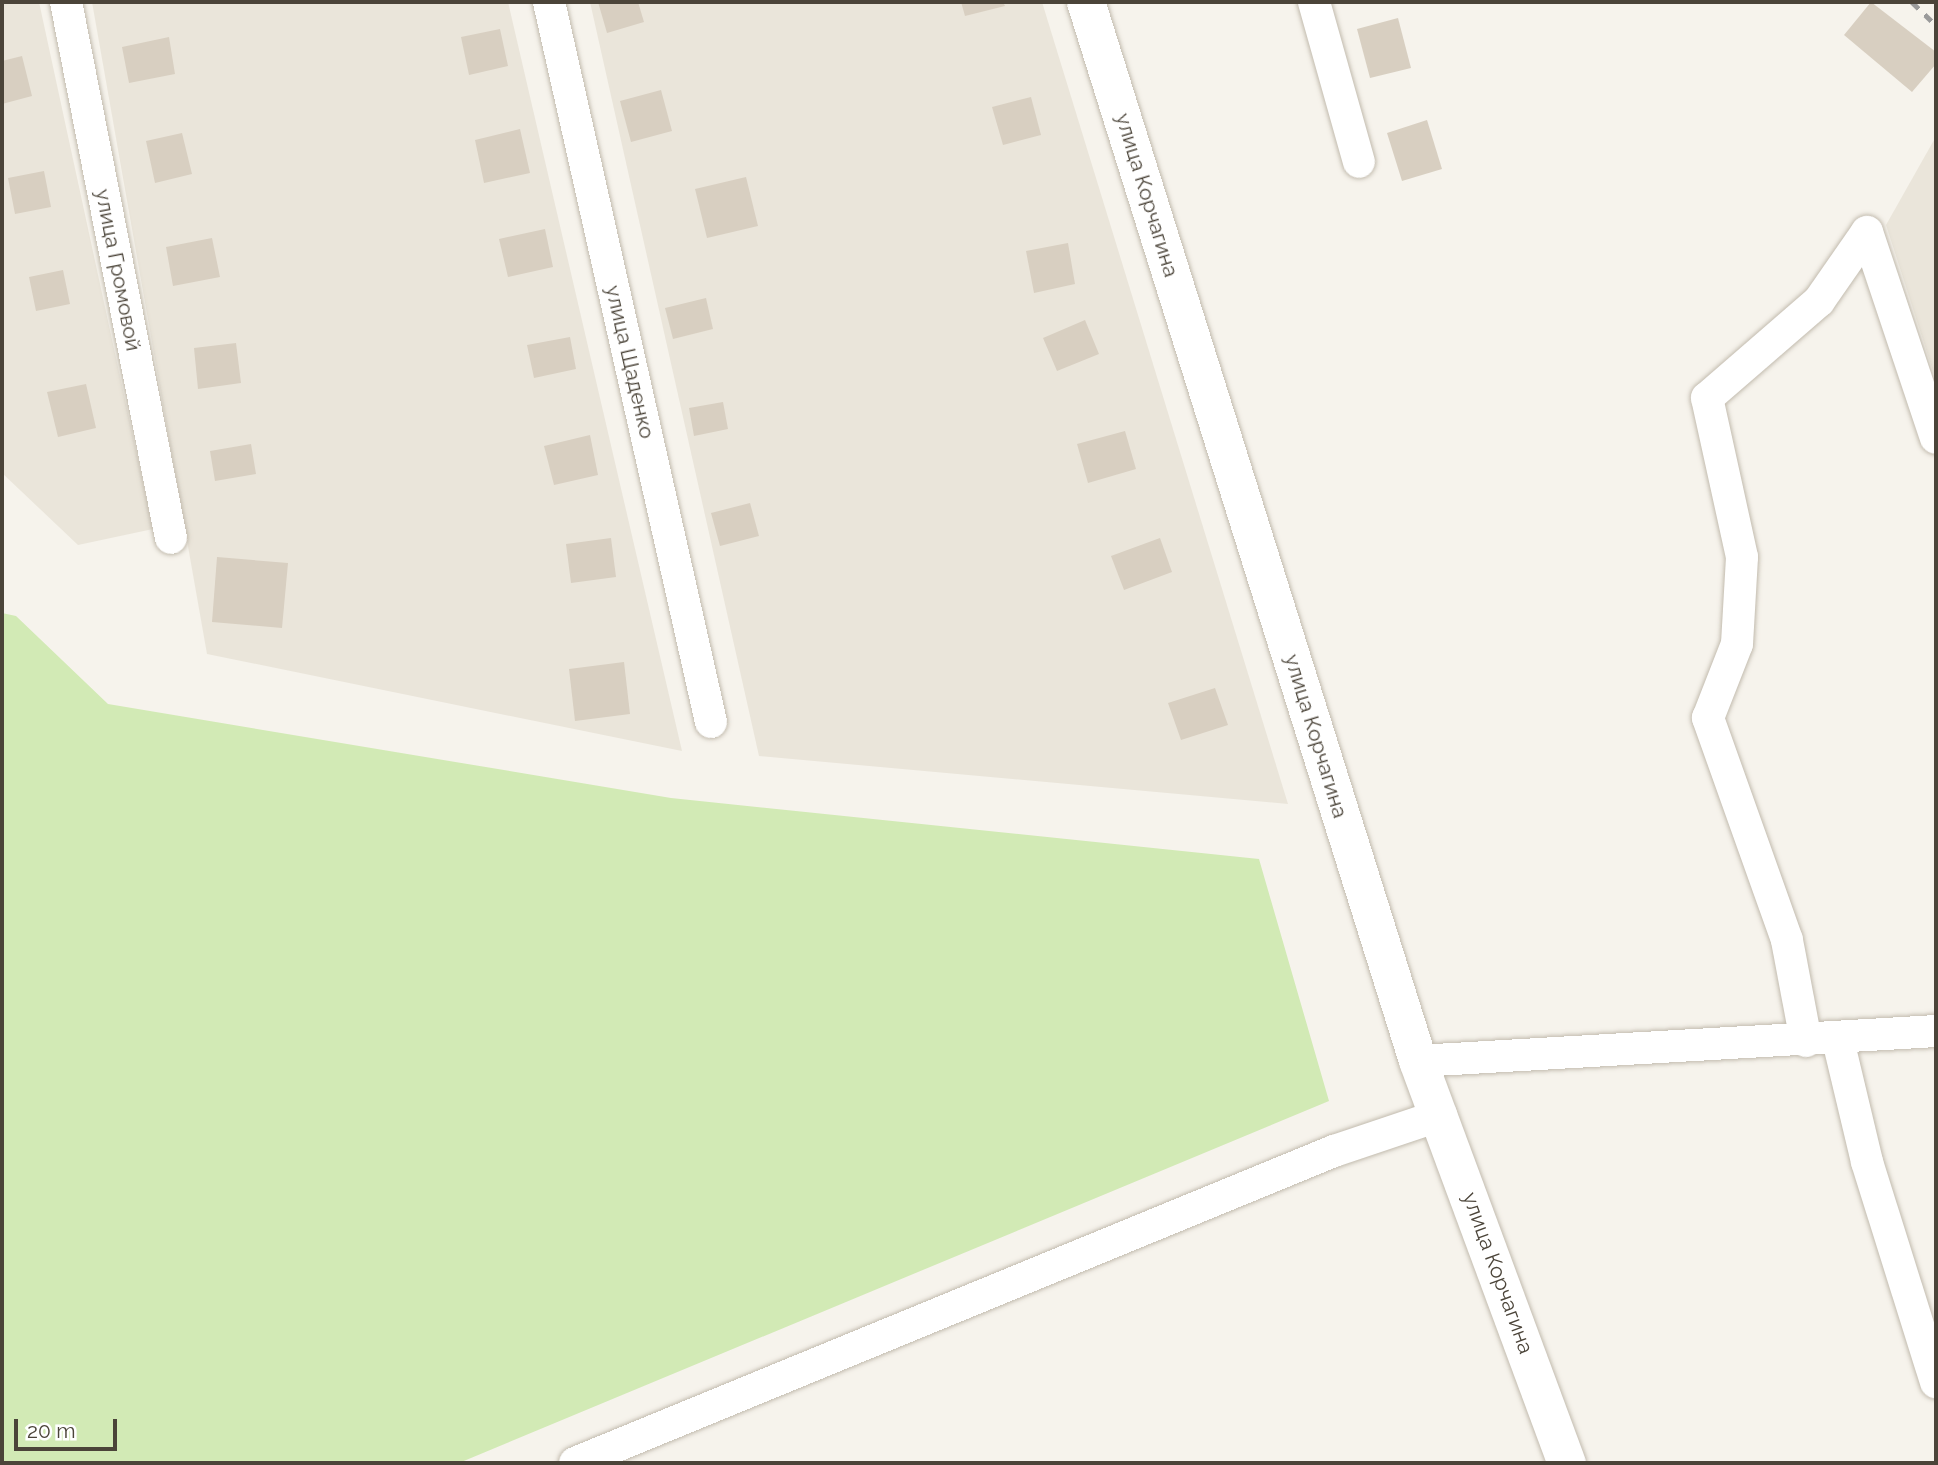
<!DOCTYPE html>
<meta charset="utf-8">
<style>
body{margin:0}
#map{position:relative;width:1938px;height:1465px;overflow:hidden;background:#f6f3ec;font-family:Raleway,sans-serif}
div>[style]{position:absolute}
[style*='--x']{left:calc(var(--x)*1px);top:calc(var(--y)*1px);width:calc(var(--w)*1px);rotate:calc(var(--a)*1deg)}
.residential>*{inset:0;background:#eae5da}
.green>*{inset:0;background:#d2eab5}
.building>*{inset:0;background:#d8cfc1}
.roads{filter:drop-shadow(0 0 2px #c2bbae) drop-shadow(0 0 2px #c2bbae)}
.minor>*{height:32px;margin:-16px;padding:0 16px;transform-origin:16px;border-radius:16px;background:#fff}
.tertiary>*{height:38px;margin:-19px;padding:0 19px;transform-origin:19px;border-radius:19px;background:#fff}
.rail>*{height:5px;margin-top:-2.5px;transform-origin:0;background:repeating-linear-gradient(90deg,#9a9a9a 0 9px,transparent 0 18px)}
span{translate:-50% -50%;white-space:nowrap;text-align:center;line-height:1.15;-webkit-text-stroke:7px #fff;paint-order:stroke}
.street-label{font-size:21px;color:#4b4439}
.frame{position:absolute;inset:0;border:4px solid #4b4439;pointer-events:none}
.scale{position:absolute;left:14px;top:1419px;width:103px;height:32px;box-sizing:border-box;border:4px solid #4b4439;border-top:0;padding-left:9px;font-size:21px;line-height:24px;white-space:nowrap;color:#4b4439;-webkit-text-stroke:5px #fff;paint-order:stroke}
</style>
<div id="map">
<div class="residential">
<i style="clip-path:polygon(2px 2px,39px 2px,153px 529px,78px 545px,2px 473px)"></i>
<i style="clip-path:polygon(92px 2px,508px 2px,682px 751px,207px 654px)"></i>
<i style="clip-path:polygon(590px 2px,1042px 2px,1288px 804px,759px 756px)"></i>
<i style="clip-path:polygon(1934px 140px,1936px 140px,1936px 380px,1886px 225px)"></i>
</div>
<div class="green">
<i style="clip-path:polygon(2px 613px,16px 616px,108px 704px,671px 798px,1259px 859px,1329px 1101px,459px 1463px,2px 1463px)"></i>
</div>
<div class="building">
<i style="clip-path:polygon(598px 2px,638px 2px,644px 22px,607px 33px)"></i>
<i style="clip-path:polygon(961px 2px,1003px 2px,1005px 6px,965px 16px)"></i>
<i style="clip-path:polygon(1871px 2px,1936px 52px,1936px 64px,1912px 92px,1844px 35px)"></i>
<i style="clip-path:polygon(1398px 18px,1411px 68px,1370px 78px,1357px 29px)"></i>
<i style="clip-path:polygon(500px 29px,508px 66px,469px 75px,461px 37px)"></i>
<i style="clip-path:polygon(169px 37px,175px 74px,129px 83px,122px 47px)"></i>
<i style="clip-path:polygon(22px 56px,32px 96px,2px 104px,2px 61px)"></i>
<i style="clip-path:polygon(661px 90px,672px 131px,631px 142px,620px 101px)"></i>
<i style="clip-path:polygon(1031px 97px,1041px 135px,1003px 145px,992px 107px)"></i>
<i style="clip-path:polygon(1427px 120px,1442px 169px,1402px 181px,1387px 133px)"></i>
<i style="clip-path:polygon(520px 129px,530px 173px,484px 183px,475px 140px)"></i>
<i style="clip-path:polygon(182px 133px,192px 174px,155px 183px,146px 141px)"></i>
<i style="clip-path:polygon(44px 171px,51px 207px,15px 214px,8px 178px)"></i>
<i style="clip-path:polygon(746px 177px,758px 226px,707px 238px,695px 189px)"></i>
<i style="clip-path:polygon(545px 229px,553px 267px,508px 277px,499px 239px)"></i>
<i style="clip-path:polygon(212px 238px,220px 277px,173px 286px,166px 247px)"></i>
<i style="clip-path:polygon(1068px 243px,1075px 284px,1034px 293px,1026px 251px)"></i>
<i style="clip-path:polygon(63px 270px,70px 304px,36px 311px,29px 277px)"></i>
<i style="clip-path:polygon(706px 298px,713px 329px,673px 339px,665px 308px)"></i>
<i style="clip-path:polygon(1085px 320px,1099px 354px,1057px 371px,1043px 338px)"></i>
<i style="clip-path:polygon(570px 337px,576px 369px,534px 378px,527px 345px)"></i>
<i style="clip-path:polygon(236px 343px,241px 383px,198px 389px,194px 348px)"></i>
<i style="clip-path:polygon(86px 384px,96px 428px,58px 437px,47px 392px)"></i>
<i style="clip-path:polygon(723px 402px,728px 429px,694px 436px,689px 408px)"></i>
<i style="clip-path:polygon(1125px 431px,1136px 469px,1088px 483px,1077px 444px)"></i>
<i style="clip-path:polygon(590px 435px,598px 475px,554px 485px,544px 446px)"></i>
<i style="clip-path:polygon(251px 444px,256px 474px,215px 481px,210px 451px)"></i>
<i style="clip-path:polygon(750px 503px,759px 536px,720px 546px,711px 513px)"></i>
<i style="clip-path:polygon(611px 538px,616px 577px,571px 583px,566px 544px)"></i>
<i style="clip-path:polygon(1160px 538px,1172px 572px,1124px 590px,1111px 556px)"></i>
<i style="clip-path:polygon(217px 557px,288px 563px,282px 628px,212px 622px)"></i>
<i style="clip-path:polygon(624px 662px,630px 714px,575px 721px,569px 669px)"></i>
<i style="clip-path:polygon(1215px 688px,1228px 725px,1181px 740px,1168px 703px)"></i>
</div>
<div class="roads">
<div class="minor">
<i style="--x:66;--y:2;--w:546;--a:78.92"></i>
<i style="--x:549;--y:2;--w:738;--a:77.32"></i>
<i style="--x:1314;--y:2;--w:166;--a:74.3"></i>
<i style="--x:1867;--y:232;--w:217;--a:71.5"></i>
<i style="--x:1838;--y:1040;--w:125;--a:76.6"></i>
<i style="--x:1867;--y:1162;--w:231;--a:72.6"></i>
<i style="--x:1806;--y:1041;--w:103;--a:-100.7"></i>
<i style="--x:1787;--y:940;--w:236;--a:-109.6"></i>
<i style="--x:1708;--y:718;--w:79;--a:-68.6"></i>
<i style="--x:1737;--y:644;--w:87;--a:-86.7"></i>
<i style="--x:1742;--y:557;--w:163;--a:-102.4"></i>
<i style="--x:1707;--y:398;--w:148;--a:-40.9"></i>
<i style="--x:1819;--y:301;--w:84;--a:-55.2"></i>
<i style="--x:1418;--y:1061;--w:519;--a:-3.31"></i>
<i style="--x:575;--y:1463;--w:821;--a:-22.35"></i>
<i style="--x:1334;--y:1151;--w:113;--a:-18.6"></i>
</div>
<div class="tertiary">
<i style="--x:1086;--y:2;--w:1110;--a:72.59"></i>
<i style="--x:1418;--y:1061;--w:429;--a:69.7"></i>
</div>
</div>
<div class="rail">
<i style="--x:1912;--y:2;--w:33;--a:44"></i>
</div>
<div class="street-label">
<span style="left:1147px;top:195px;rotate:73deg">улица Корчагина</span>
<span style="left:118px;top:270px;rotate:79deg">улица Громовой</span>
<span style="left:630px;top:362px;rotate:77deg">улица Щаденко</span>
<span style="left:1316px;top:736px;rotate:73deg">улица Корчагина</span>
<span style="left:1498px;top:1273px;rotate:70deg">улица Корчагина</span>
</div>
<div class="frame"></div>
<div class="scale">20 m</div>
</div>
